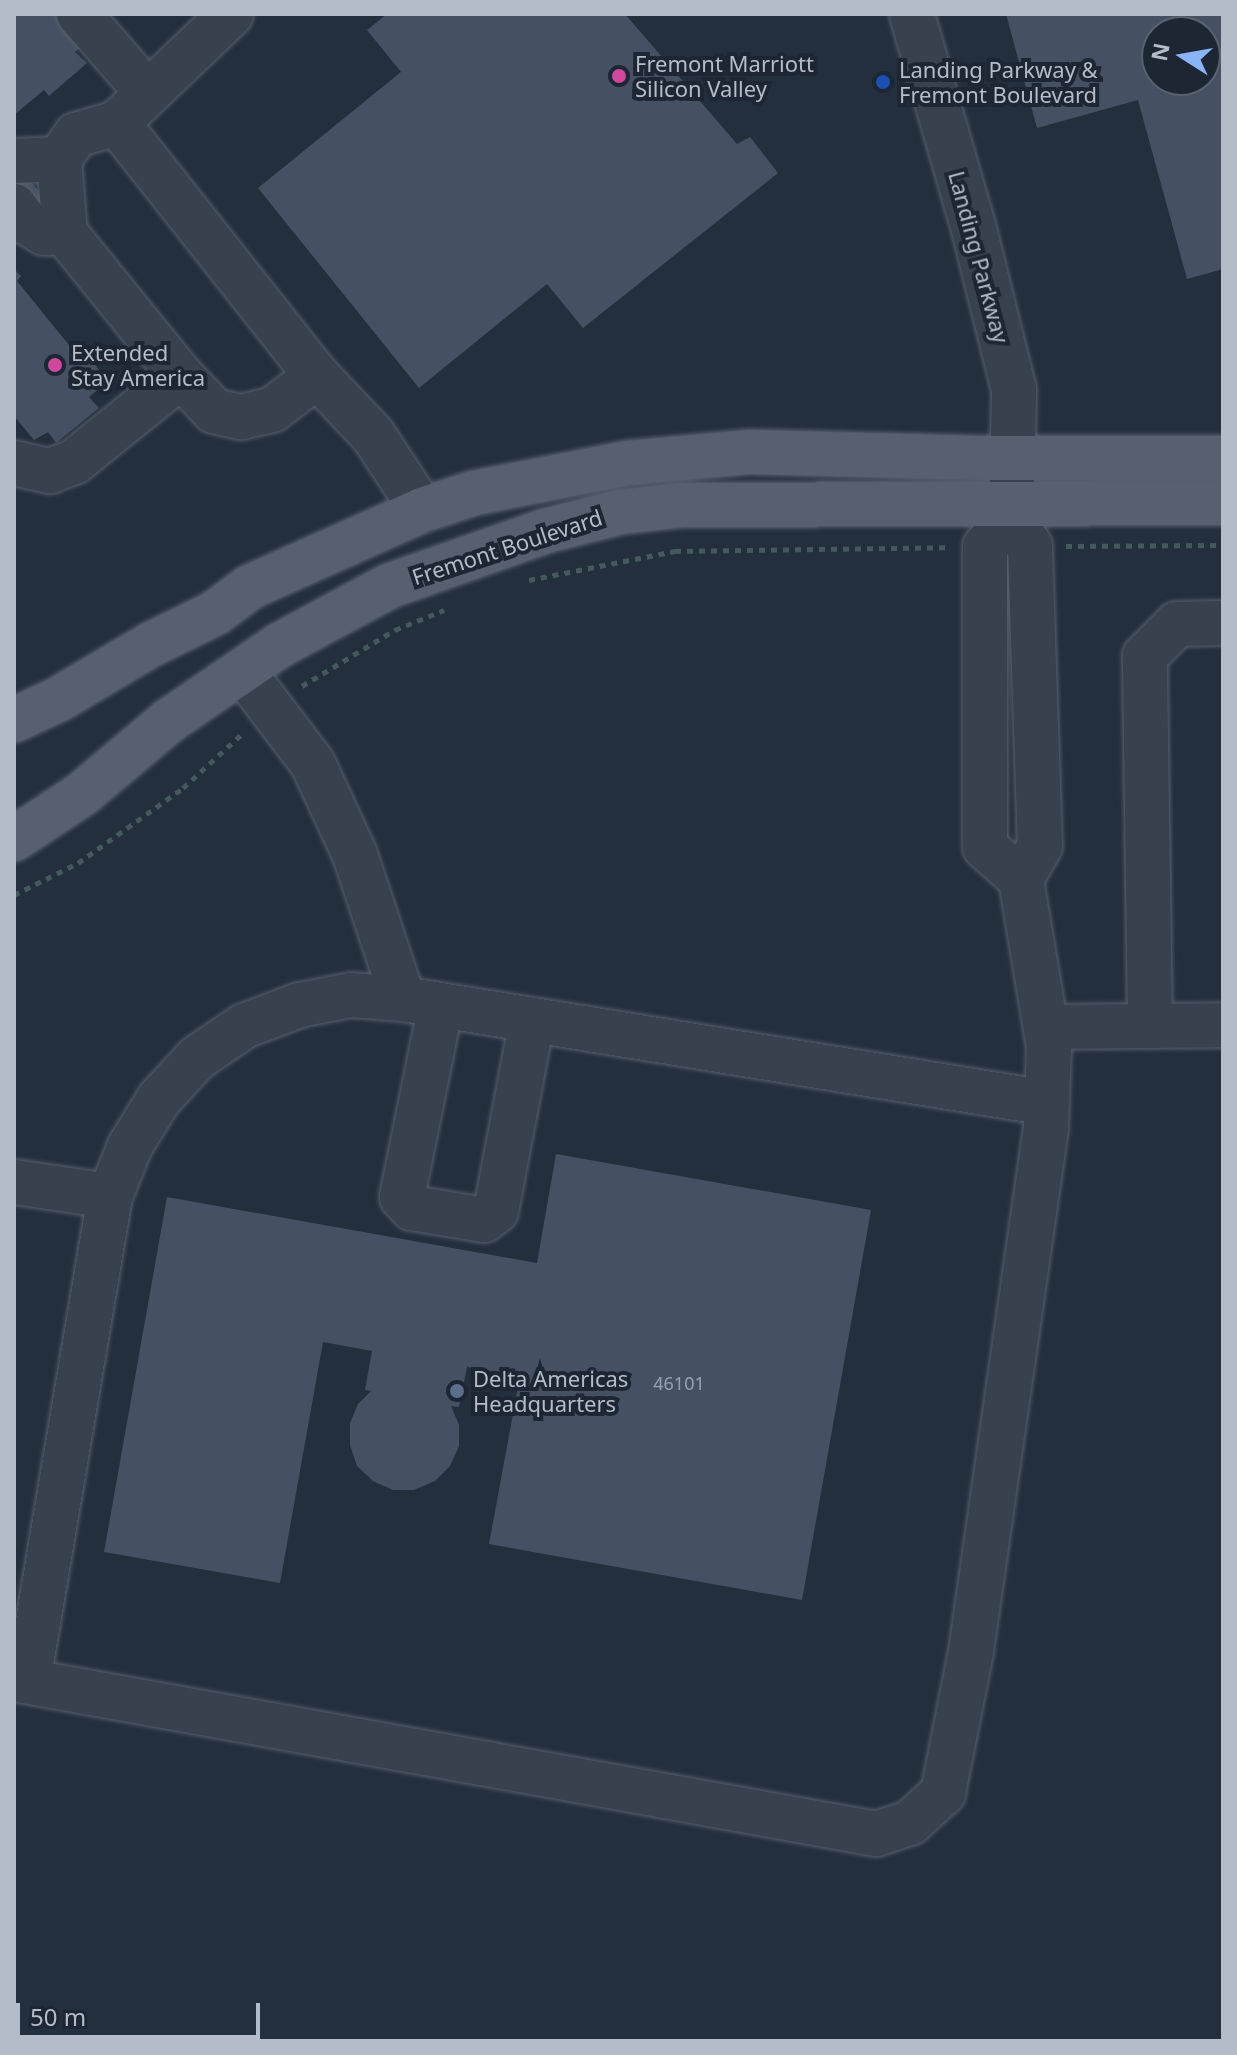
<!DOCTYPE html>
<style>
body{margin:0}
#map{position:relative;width:1237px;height:2055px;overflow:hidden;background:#242f3e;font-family:"Noto Sans",sans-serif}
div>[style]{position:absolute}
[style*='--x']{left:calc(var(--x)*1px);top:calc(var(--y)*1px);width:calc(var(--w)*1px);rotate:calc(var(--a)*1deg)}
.building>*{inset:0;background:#455162}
.path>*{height:5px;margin-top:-2.5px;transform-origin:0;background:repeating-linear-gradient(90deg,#44595c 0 6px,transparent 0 12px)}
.roads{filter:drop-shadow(0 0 2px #565f6c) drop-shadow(0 0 2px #565f6c)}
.minor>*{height:44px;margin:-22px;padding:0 22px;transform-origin:22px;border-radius:22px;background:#38414e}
.major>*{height:44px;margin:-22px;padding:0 22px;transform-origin:22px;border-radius:22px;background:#56606e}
.dots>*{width:22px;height:22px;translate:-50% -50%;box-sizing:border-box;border:4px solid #1d2633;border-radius:50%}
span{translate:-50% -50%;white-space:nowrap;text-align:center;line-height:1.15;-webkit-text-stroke:8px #1d2633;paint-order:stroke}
.number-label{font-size:18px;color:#98a1af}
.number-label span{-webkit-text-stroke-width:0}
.poi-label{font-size:22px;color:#b4bcc9}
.left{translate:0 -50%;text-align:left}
.street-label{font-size:22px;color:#b4bcc9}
.frame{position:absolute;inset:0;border:16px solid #b4bcc9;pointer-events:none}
.north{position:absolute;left:1141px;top:16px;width:80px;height:80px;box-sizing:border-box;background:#1d2633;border:2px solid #59626f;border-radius:50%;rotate:281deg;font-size:22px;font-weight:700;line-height:32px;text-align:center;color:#b4bcc9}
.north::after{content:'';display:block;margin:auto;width:28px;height:36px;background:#8ab4f8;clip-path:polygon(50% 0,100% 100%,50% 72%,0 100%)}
.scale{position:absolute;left:16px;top:2003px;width:244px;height:36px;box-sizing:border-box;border:4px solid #b4bcc9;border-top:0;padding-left:10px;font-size:24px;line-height:28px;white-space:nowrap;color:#b4bcc9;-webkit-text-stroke:6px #1d2633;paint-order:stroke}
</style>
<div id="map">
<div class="building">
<i style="clip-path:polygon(14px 14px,62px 14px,86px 42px,75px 52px,87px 63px,49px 96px,44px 90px,14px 115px)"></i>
<i style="clip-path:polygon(387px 14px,625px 14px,737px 144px,750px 137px,778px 173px,583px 328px,547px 284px,419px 388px,258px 188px,401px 72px,367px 30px)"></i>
<i style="clip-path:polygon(evenodd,1006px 14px,1223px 14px,1223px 269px,1187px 279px,1138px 100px,1037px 128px,1006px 14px,1157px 32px,1205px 32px,1205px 80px,1157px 80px,1157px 32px)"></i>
<i style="clip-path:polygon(28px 178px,49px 203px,14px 233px,14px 190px)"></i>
<i style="clip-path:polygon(14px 269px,21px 276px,17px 281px,73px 350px,79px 345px,108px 381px,89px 397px,99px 408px,56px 443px,48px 432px,34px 440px,14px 416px)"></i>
<i style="clip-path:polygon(556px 1154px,871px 1210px,802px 1600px,489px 1544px,520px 1376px,467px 1367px,459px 1407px,451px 1406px,459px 1425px,459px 1446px,450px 1466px,435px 1481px,414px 1490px,393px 1490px,373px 1481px,357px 1466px,350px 1445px,350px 1423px,358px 1404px,371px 1391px,365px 1390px,372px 1351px,323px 1342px,280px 1583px,104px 1552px,167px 1197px,537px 1263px)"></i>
</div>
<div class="path">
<i style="--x:1066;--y:546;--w:157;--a:-0.4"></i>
<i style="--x:529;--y:580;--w:149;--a:-11.2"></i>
<i style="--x:675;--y:551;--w:273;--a:-0.8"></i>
<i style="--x:302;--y:686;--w:109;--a:-31.1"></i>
<i style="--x:395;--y:630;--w:53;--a:-22.2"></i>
<i style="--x:14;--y:895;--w:72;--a:-26.6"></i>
<i style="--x:78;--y:863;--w:129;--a:-35.5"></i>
<i style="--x:183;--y:788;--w:83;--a:-42.6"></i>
</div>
<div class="roads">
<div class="minor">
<i style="--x:79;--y:14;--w:105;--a:48.9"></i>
<i style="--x:231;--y:14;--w:158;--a:136.3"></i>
<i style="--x:117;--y:123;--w:323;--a:51.7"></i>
<i style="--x:317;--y:376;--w:81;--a:46.5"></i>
<i style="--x:373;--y:435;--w:90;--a:56.8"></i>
<i style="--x:117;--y:123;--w:43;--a:163.7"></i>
<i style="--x:76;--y:135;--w:29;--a:125"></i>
<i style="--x:59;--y:159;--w:74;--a:85.4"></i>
<i style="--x:65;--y:233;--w:184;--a:51"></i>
<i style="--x:181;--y:376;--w:48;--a:46.7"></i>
<i style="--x:214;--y:411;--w:28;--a:13"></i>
<i style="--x:241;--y:417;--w:32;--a:-13"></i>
<i style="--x:272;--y:410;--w:56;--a:-37.1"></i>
<i style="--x:14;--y:161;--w:45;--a:-2.5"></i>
<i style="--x:14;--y:206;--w:20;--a:53"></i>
<i style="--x:26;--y:222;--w:21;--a:31"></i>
<i style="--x:44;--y:233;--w:21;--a:0"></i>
<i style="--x:14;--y:463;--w:37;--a:13"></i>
<i style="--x:50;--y:471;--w:26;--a:-21"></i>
<i style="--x:74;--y:462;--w:137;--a:-38.8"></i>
<i style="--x:1011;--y:517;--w:35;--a:57"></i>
<i style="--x:1030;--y:546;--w:300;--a:88.1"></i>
<i style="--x:1040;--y:846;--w:38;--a:120"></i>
<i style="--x:244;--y:673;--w:114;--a:52.8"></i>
<i style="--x:313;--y:764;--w:100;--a:65.2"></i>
<i style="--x:355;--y:855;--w:152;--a:71.6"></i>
<i style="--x:441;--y:1005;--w:196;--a:101.5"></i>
<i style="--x:402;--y:1197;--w:15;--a:48"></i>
<i style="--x:412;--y:1208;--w:73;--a:9.5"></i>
<i style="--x:484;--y:1220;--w:15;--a:-37"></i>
<i style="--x:496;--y:1211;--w:194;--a:-79.3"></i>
<i style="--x:1150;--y:1026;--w:370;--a:-90.8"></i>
<i style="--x:1145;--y:656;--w:45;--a:-45"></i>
<i style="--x:1177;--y:624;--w:46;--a:-1.2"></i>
<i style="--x:1046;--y:1027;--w:177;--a:-0.6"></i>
<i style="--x:14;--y:1182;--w:97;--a:8.3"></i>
<i style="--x:14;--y:1679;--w:876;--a:10.19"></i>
<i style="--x:876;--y:1834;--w:36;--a:-18"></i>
<i style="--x:910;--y:1823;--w:45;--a:-42.3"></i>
<i style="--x:943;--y:1793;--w:145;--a:-78.8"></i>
<i style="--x:971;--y:1651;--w:528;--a:-81.84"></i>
<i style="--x:1046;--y:1128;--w:81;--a:-87.9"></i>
<i style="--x:1049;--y:1047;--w:170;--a:-99.5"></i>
<i style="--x:1021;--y:879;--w:48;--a:-138.4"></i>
<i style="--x:985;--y:847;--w:300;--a:-90"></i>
<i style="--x:985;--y:547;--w:40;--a:-49"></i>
<i style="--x:1011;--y:517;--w:127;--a:-88.6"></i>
<i style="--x:1014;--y:390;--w:169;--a:-104"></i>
<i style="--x:973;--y:226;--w:221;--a:-106.1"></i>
<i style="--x:28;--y:1681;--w:492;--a:-80.4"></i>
<i style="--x:110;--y:1196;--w:54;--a:-68.2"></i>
<i style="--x:130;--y:1146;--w:55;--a:-58.3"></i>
<i style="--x:159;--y:1099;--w:56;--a:-47.2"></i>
<i style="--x:197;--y:1058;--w:57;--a:-34.2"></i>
<i style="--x:244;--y:1026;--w:60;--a:-20.6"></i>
<i style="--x:300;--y:1005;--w:52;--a:-11.1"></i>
<i style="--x:351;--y:995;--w:52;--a:4.4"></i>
<i style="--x:403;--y:999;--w:652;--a:9.17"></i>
</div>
<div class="major">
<i style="--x:14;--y:720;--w:50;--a:-25"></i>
<i style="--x:59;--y:699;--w:106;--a:-30.7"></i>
<i style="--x:150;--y:645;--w:72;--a:-26.2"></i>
<i style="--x:215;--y:613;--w:44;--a:-36.6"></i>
<i style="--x:250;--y:587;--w:188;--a:-24.1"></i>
<i style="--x:422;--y:510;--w:55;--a:-18.1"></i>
<i style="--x:474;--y:493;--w:158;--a:-11"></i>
<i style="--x:629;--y:463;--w:122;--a:-5.2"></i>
<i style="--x:751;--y:452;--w:234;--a:1.5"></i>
<i style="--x:985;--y:458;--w:238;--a:0"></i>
<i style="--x:14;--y:839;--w:82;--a:-33.5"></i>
<i style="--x:82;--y:794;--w:115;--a:-40.1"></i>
<i style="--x:170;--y:720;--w:133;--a:-34.3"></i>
<i style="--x:280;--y:645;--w:124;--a:-28.4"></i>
<i style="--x:389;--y:586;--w:165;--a:-19.4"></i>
<i style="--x:545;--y:531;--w:77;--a:-14.2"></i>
<i style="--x:620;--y:512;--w:61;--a:-6.5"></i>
<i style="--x:681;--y:505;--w:542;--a:-0.21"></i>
</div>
</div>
<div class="dots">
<i style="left:619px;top:76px;background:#d1479c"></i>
<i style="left:883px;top:82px;background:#1a4fb4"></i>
<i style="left:55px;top:365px;background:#d1479c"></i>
<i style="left:457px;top:1391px;background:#5c6f8a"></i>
</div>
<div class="number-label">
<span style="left:679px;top:1383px">46101</span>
</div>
<div class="poi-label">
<span class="left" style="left:635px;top:76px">Fremont Marriott<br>Silicon Valley</span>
<span class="left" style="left:899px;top:82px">Landing Parkway &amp;<br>Fremont Boulevard</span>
<span class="left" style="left:71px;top:365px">Extended<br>Stay America</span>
<span class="left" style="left:473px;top:1391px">Delta Americas<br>Headquarters</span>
</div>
<div class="street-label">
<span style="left:979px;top:257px;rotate:75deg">Landing Parkway</span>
<span style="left:507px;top:547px;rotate:-18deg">Fremont Boulevard</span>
</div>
<div class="frame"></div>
<div class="north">N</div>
<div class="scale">50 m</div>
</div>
